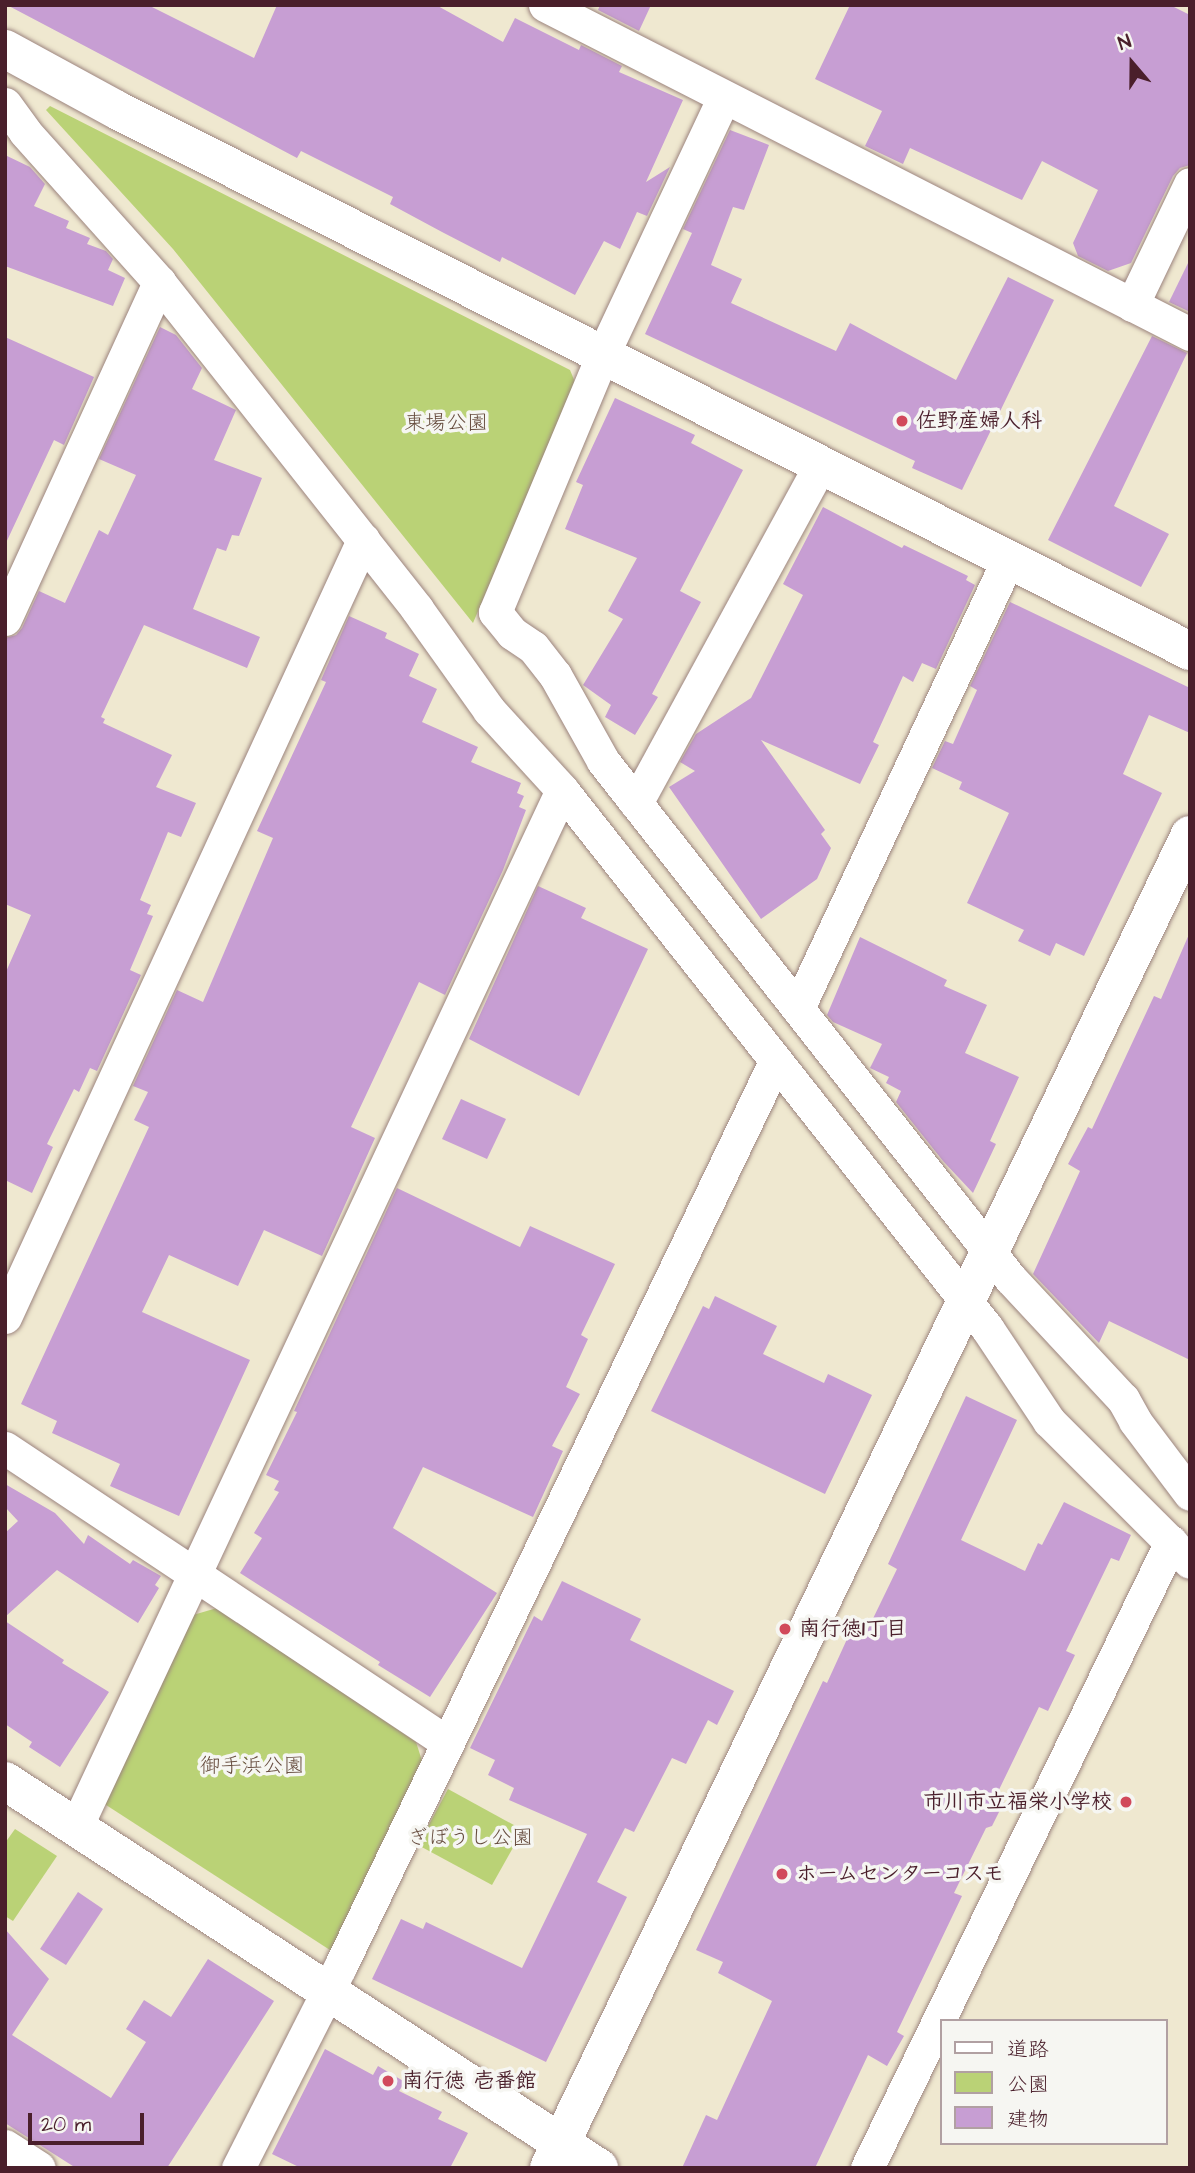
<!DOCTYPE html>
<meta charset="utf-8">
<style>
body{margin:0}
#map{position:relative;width:1195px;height:2173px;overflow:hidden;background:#efe8d0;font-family:"Architects Daughter","Klee One",sans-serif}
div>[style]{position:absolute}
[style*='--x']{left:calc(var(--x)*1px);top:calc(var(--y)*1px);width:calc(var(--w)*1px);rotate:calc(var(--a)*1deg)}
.green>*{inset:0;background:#bad276}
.building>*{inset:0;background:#c79ed3}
.roads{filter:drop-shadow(0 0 2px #9c847e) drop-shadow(0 0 2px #9c847e)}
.minor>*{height:33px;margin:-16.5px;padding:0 16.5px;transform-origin:16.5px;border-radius:16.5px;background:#fff}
.tertiary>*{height:38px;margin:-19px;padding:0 19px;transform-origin:19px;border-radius:19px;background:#fff}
.dots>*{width:19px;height:19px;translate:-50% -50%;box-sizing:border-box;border:4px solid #f6f6f2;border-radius:50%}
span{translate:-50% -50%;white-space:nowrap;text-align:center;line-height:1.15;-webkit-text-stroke:7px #f6f6f2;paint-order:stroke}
.poi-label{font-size:21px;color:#4a1f2b;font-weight:700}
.left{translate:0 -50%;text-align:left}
.right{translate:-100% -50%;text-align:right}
.park-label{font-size:21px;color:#664c3e}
.frame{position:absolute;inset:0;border:7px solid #4a1f2b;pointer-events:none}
.legend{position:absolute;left:940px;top:2019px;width:228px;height:126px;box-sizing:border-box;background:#f6f6f2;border:2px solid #b1a0a2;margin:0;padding:9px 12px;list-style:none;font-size:21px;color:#4a1f2b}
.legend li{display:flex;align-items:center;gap:14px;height:35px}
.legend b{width:35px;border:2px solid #b1a0a2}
.north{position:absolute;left:1097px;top:28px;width:70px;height:70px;-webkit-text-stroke:5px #f6f6f2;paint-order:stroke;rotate:340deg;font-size:19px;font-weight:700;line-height:28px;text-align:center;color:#4a1f2b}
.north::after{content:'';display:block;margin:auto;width:24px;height:32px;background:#4a1f2b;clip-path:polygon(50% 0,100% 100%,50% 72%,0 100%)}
.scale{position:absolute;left:28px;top:2113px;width:116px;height:32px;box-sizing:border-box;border:4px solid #4a1f2b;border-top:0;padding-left:9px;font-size:21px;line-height:24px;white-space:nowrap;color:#4a1f2b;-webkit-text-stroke:5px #f6f6f2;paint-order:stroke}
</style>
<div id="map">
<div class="green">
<i style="clip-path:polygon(50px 106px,570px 370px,575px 382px,473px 623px,173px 249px,46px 110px)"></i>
<i style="clip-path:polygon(217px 1608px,416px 1742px,423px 1764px,333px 1952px,103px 1803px,193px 1615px)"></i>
<i style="clip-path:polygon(448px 1789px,523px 1830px,492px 1885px,418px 1845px)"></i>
<i style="clip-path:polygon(15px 1829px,57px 1856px,13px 1921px,5px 1916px,5px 1843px)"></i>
</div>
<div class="building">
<i style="clip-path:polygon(7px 5px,148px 5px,254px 58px,277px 5px,436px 5px,503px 42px,515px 18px,579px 50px,581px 45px,622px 66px,619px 72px,683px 100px,646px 182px,670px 167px,647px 216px,637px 212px,620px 249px,604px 241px,575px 295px,502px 257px,500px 262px,442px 232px,390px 204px,393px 197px,301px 151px,297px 158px)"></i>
<i style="clip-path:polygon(600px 5px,651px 5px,639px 31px,598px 10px)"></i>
<i style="clip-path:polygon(850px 5px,1170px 5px,1190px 15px,1190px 165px,1180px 168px,1173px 176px,1131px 263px,1108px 271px,1078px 256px,1073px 243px,1098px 190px,1042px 161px,1022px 200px,910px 148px,903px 164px,865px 146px,882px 111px,815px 79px)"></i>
<i style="clip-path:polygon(730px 130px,769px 145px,744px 210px,733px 207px,711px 265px,742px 279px,731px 303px,836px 351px,850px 323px,956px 380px,1008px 277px,1054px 300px,962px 490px,912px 468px,915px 461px,645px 334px,692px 233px,683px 229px)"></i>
<i style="clip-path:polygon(5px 155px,30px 167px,45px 184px,34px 206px,69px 221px,66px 228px,90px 238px,87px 244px,106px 251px,113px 259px,108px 270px,125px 278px,113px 306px,5px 266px)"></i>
<i style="clip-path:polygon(1190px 259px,1190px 312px,1169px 302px)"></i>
<i style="clip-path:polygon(160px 327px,176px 335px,202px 368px,192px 389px,236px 410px,214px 460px,262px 478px,239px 536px,232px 535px,226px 551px,217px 548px,193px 609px,260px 637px,247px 668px,144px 625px,101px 717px,105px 719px,103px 723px,172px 755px,156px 787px,196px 803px,181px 837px,168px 832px,140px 900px,151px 905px,147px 914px,153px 916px,130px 970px,141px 975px,97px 1071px,90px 1068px,79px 1092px,74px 1089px,47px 1144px,53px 1147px,32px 1193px,5px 1180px,5px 974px,31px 915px,5px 904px,5px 638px,16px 635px,22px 628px,39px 591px,65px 603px,99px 530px,108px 535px,136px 475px,99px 459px)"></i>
<i style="clip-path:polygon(1152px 336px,1187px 353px,1114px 506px,1169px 534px,1141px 587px,1048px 540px)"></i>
<i style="clip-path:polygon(5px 337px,94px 377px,64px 445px,54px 440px,5px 545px)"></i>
<i style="clip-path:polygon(615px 398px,695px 435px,691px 443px,743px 470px,680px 591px,701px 602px,652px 694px,658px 697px,635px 735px,605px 717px,611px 705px,583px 685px,623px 619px,608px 611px,637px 558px,565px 529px,583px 485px,576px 482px)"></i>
<i style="clip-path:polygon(823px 507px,902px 548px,904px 545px,968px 576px,966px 580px,975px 585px,936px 669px,922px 663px,913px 682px,903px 676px,873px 742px,879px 745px,860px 784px,761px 740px,825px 830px,821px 834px,831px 848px,817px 879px,761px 919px,669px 787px,695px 771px,680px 762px,696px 734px,751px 698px,803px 595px,783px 584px)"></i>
<i style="clip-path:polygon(1010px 602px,1190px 688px,1190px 733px,1149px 715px,1123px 774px,1162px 793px,1084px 956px,1056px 943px,1050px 956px,1018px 941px,1024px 930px,967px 903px,1009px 813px,959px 789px,962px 782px,932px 768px,945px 741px,953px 744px,977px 690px,970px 686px)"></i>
<i style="clip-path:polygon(349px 616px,387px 633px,385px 638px,419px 654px,409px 676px,437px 689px,422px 722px,478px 747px,471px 762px,521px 783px,517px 793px,524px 796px,519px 807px,526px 810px,503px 870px,445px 995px,419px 982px,351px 1127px,375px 1138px,322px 1256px,264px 1230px,238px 1286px,169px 1255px,142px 1312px,250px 1360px,179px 1516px,110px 1486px,120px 1464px,52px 1433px,57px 1421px,21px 1404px,149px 1127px,134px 1120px,148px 1092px,133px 1086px,177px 990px,203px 1002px,273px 838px,257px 831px,326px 682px,321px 680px)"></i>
<i style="clip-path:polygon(538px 886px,586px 908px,581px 918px,648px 949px,579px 1096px,469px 1039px)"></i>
<i style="clip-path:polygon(1190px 932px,1190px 1360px,1109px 1321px,1099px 1343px,1033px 1274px,1080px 1171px,1068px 1164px,1088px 1127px,1092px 1129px,1154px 996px,1161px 999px)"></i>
<i style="clip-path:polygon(860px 937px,947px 980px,944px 986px,987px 1005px,965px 1053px,1019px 1077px,990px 1141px,996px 1144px,973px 1193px,943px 1161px,896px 1102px,901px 1091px,886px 1083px,889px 1077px,870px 1068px,882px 1044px,833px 1022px,827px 1015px)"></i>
<i style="clip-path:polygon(461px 1099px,506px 1119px,487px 1159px,442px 1139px)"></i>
<i style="clip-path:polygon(397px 1188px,520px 1247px,530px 1226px,615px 1264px,581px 1335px,588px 1339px,566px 1387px,580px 1394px,552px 1446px,563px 1451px,533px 1517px,423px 1467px,393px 1528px,497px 1593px,430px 1697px,378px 1665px,380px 1662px,240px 1573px,262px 1538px,254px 1533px,279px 1492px,274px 1490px,279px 1481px,266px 1475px,297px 1412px,294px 1411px)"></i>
<i style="clip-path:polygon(715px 1296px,777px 1326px,763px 1354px,824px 1383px,828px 1374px,872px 1395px,825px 1494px,651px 1411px,703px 1306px,709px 1309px)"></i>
<i style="clip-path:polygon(966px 1396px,1017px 1420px,961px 1540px,1025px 1571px,1038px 1543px,1042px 1545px,1064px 1502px,1131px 1535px,1119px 1561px,1111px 1558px,1066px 1651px,1075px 1655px,1048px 1711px,1039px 1707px,995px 1798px,1004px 1802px,992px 1826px,986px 1828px,954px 1893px,962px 1896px,897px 2032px,904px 2036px,887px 2066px,868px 2055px,815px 2168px,682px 2168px,706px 2115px,717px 2120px,772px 2001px,718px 1973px,723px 1962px,696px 1950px,823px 1681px,827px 1683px,853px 1626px,866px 1633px,897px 1569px,888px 1564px)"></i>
<i style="clip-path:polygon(5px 1484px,55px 1513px,84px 1544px,88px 1535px,130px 1564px,133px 1560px,161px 1576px,155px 1585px,159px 1588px,138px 1623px,57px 1570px,5px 1617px,5px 1533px,18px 1521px,5px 1507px)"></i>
<i style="clip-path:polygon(562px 1581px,641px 1619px,630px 1640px,734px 1691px,717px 1725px,708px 1720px,686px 1764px,672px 1758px,634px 1832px,625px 1828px,597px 1882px,627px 1897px,546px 2062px,372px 1979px,401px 1919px,423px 1929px,426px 1922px,522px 1968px,587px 1834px,509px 1800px,514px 1788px,488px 1775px,495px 1760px,470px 1748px,534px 1616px,542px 1621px)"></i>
<i style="clip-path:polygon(5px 1621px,64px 1660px,62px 1663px,109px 1692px,60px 1767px,29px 1747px,32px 1742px,5px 1724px)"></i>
<i style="clip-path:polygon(78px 1892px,103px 1909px,66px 1965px,40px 1949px)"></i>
<i style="clip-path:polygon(5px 1929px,49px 1979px,12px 2035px,111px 2098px,146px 2042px,126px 2029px,144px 2000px,171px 2017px,208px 1959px,274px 2001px,167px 2168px,76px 2168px,5px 2123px)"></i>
<i style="clip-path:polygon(325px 2049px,373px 2075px,378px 2066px,405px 2082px,399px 2091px,442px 2112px,438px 2119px,468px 2133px,450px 2168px,301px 2168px,272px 2154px)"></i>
</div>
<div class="roads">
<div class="minor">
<i style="--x:545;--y:5;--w:724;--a:27.03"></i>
<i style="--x:724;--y:97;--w:284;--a:115.2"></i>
<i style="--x:603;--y:354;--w:280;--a:112.7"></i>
<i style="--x:495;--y:612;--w:27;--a:51"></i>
<i style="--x:512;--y:633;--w:25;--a:34"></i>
<i style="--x:533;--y:647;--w:36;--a:52"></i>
<i style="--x:555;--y:675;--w:98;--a:60.8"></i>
<i style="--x:603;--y:761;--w:658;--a:51.79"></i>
<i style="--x:1010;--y:1278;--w:166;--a:47"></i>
<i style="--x:1123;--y:1399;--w:25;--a:61"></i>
<i style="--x:1135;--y:1421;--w:91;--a:53"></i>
<i style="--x:5;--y:104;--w:34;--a:54"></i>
<i style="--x:25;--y:132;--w:201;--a:48.2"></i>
<i style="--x:159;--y:282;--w:417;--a:51.7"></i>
<i style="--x:417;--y:609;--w:124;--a:54.5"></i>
<i style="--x:489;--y:710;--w:108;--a:47.6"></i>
<i style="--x:562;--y:790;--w:686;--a:51.69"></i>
<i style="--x:987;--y:1328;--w:112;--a:56.3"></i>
<i style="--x:1049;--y:1421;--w:199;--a:45"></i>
<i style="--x:1132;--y:305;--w:134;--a:-64.4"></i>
<i style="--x:5;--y:619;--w:371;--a:-65.4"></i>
<i style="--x:636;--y:803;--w:387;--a:-61.4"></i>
<i style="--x:798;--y:1008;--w:497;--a:-64.9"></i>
<i style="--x:5;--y:1317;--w:856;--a:-65.26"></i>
<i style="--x:5;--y:1448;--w:532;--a:33.66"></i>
<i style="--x:76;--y:1827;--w:1145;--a:-64.89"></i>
<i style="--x:5;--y:2146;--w:40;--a:32.9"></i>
<i style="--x:238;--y:2168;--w:225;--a:-63.1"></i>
<i style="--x:340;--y:1967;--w:1004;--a:-64.33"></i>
<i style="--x:867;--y:2168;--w:696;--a:-64.1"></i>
</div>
<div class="tertiary">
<i style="--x:5;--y:49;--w:128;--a:28.6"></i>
<i style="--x:117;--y:110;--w:1202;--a:26.76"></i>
<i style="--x:5;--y:1781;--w:709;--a:33.08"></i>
<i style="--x:549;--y:2168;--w:1479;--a:-64.32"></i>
</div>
</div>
<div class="dots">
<i style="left:902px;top:421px;background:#d1495b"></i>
<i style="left:785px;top:1629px;background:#d1495b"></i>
<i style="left:1126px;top:1802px;background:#d1495b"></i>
<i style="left:782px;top:1874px;background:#d1495b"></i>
<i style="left:388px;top:2081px;background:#d1495b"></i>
</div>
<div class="poi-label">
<span class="left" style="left:916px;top:421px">佐野産婦人科</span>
<span class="left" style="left:799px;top:1629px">南行徳1丁目</span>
<span class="right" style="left:1112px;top:1802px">市川市立福栄小学校</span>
<span class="left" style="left:796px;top:1874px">ホームセンターコスモ</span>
<span class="left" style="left:402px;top:2081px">南行徳 壱番館</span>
</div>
<div class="park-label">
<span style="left:446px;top:423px">東場公園</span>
<span style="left:252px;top:1766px">御手浜公園</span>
<span style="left:470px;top:1838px">ぎぼうし公園</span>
</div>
<div class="frame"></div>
<ul class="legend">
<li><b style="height:9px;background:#fff"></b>道路</li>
<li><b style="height:19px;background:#bad276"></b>公園</li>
<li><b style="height:19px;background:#c79ed3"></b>建物</li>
</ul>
<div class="north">N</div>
<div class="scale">20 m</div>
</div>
